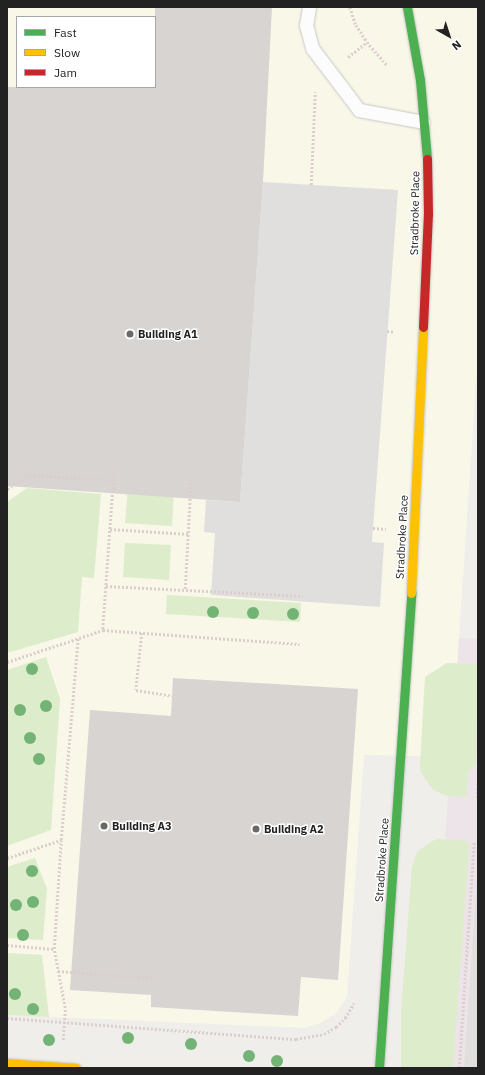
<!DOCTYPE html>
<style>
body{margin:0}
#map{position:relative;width:485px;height:1075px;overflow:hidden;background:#f0eeeb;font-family:"IBM Plex Sans",sans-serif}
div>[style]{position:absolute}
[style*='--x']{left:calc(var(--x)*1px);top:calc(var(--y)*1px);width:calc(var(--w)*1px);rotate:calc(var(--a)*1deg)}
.industrial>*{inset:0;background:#ede4e9}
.education>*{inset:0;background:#f8f7e8}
.grass>*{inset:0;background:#ddeccb}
.parking>*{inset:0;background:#e0dfde}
.building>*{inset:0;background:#d7d4d2}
.path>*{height:2.5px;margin-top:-1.25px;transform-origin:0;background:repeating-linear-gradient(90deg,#dccecd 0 2px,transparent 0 4px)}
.roads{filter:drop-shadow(0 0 1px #c9c8c7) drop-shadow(0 0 1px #c9c8c7)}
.lane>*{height:13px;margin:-6.5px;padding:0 6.5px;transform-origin:6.5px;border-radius:6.5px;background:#fdfcfc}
.fast>*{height:9px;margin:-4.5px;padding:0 4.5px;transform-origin:4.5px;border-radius:4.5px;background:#4caf50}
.slow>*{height:9px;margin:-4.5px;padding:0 4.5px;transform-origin:4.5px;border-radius:4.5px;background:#ffc107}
.jam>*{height:9px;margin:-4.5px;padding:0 4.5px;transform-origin:4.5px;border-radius:4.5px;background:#c62828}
.trees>*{width:12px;height:12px;margin:-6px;border-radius:50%;background:#73b476}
.dots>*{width:11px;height:11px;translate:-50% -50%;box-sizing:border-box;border:2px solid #fff;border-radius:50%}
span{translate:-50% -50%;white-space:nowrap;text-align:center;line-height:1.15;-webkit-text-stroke:3px #fff;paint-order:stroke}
.street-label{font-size:11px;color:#222}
.poi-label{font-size:11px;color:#222;font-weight:700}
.left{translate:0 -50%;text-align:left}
.frame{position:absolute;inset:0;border:8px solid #222;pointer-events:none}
.legend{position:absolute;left:16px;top:16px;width:140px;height:72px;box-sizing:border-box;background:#fff;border:1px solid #a7a7a7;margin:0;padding:5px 7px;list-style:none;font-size:12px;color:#222}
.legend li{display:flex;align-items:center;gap:8px;height:20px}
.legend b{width:20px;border:1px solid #a7a7a7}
.north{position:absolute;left:429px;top:16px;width:40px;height:40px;-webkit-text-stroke:3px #fff;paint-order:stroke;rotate:141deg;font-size:11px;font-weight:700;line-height:16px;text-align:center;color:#222}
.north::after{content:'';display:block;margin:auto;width:14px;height:18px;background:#222;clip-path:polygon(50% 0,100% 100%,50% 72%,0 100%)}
</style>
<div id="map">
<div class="industrial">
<i style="clip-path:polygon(459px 638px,478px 639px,478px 1068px,429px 1068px)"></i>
</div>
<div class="education">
<i style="clip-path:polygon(evenodd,7px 7px,478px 7px,478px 353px,451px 757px,364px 755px,347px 997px,336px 1013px,319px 1024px,303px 1028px,7px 1015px,7px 7px,17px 17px,155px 17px,155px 87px,17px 87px,17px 17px)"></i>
</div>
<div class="grass">
<i style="clip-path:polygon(27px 488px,101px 494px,94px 578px,82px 577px,78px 632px,7px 653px,7px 502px)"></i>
<i style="clip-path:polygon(128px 488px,174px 491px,172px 526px,125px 523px)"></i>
<i style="clip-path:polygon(125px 543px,171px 545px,169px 580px,123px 577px)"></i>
<i style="clip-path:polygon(167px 595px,301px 603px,300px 622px,166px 614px)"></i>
<i style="clip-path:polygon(46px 657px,60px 699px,51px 830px,7px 846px,7px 670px)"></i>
<i style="clip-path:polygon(447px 663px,478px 664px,476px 764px,468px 772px,467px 797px,448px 796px,433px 790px,421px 773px,420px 765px,425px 677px)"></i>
<i style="clip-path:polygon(439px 839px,467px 841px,469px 847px,453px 1068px,401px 1068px,401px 1012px,412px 867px,417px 852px,432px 841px)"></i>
<i style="clip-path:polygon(35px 858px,47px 889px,43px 940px,7px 938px,7px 867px)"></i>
<i style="clip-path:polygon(7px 953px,42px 955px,49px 1017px,7px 1015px)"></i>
</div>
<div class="parking">
<i style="clip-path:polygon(263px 182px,398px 190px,372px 542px,384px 543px,380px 607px,211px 595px,215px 533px,204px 532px,206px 500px,240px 502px)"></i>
<i style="clip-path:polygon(478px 860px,478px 1068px,464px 1068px,477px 878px)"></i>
</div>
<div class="building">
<i style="clip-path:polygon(155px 7px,272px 7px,263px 182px,240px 502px,7px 486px,7px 87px,155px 87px)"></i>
<i style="clip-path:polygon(173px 678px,358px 689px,338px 980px,301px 977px,298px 1016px,151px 1007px,151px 995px,70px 990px,90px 710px,171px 716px)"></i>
</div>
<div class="path">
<i style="--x:350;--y:7;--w:19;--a:72"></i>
<i style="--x:356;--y:25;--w:20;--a:57"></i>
<i style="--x:367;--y:42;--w:30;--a:49"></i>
<i style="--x:348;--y:57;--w:24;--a:-38"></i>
<i style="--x:311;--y:185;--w:93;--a:-87.5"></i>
<i style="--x:387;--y:331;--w:8;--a:7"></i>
<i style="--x:114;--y:475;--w:155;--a:94.1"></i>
<i style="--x:103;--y:630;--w:197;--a:4.1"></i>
<i style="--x:7;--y:489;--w:24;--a:-36"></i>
<i style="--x:26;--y:475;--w:88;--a:3.3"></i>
<i style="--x:373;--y:528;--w:13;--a:4"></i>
<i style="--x:110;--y:529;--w:79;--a:3.6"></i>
<i style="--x:106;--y:586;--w:197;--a:2.9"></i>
<i style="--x:185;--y:589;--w:111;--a:-86.9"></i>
<i style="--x:142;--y:633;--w:57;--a:96"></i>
<i style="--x:136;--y:690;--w:36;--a:9"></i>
<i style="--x:7;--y:662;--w:101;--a:-18.4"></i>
<i style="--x:477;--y:798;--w:14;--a:-86"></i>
<i style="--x:7;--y:858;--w:57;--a:-18.4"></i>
<i style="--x:7;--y:945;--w:47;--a:4.9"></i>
<i style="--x:58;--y:971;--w:95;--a:4.2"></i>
<i style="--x:7;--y:1018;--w:290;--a:4.2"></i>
<i style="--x:296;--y:1039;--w:28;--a:-10"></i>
<i style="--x:324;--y:1034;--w:14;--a:-30"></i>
<i style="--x:336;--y:1027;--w:13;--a:-45"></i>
<i style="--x:345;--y:1018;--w:17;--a:-59"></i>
<i style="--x:63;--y:1040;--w:32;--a:-86"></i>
<i style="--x:65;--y:1008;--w:60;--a:-100.6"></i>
<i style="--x:54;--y:949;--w:109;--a:-86.3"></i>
<i style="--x:61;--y:840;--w:202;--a:-85.2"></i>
<i style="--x:459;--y:1068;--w:227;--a:-86.2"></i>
</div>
<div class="roads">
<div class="lane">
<i style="--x:309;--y:7;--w:18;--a:99"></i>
<i style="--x:306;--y:25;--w:24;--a:75"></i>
<i style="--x:312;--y:48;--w:78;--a:52.8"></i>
<i style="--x:359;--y:110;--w:65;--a:10.6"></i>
</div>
<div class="fast">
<i style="--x:407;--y:7;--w:74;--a:79.9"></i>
<i style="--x:420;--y:80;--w:79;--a:84.9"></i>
<i style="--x:379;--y:1068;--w:476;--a:-86.1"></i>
</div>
<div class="slow">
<i style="--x:411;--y:593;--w:266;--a:-87.4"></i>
<i style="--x:7;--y:1063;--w:69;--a:4.1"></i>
</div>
<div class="jam">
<i style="--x:423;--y:327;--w:113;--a:-87.5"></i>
<i style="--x:428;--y:214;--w:55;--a:-91"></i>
</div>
</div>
<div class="trees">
<i style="left:213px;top:612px"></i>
<i style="left:253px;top:613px"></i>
<i style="left:293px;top:614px"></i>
<i style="left:32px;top:669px"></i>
<i style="left:46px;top:706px"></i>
<i style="left:20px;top:710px"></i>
<i style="left:30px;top:738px"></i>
<i style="left:39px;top:759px"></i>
<i style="left:32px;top:871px"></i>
<i style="left:33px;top:902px"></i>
<i style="left:16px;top:905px"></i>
<i style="left:23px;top:935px"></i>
<i style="left:15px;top:994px"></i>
<i style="left:33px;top:1009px"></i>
<i style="left:128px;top:1038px"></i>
<i style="left:49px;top:1040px"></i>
<i style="left:191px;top:1044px"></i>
<i style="left:249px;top:1056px"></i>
<i style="left:277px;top:1061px"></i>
</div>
<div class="dots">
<i style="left:130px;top:334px;background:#6a6968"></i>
<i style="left:104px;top:826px;background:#6a6968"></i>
<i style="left:256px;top:829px;background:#6a6968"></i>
</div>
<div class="street-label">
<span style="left:415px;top:213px;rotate:-89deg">Stradbroke Place</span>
<span style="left:402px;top:537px;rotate:-87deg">Stradbroke Place</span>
<span style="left:382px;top:860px;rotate:-86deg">Stradbroke Place</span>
</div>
<div class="poi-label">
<span class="left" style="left:138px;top:334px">Building A1</span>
<span class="left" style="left:112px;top:826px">Building A3</span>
<span class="left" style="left:264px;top:829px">Building A2</span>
</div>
<div class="frame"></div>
<ul class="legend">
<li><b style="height:5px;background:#4caf50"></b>Fast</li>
<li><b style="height:5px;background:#ffc107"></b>Slow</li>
<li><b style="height:5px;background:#c62828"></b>Jam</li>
</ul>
<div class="north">N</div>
</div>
